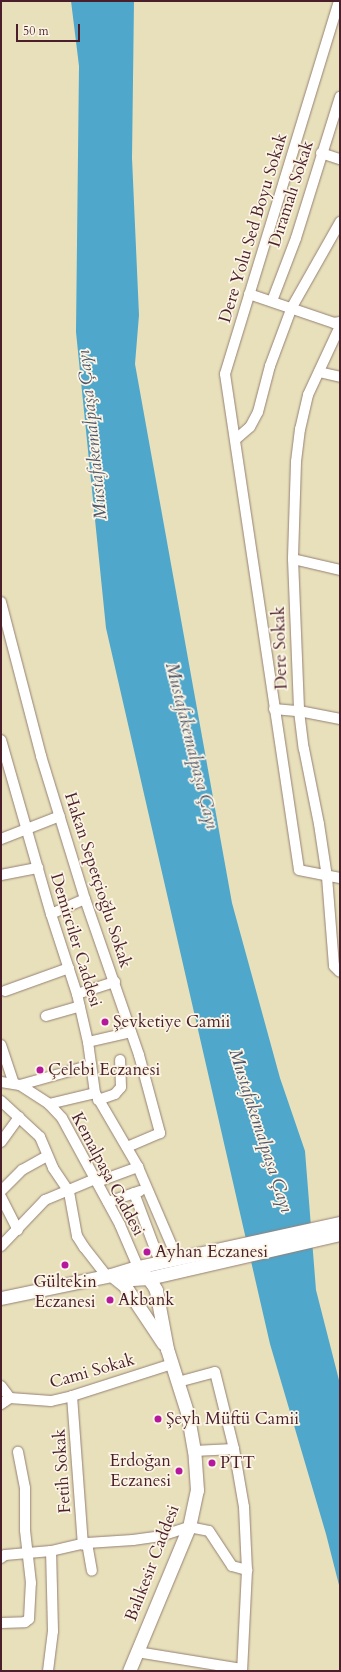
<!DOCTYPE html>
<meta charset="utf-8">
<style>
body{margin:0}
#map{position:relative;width:341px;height:1672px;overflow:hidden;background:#e7e0bb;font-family:Cardo,serif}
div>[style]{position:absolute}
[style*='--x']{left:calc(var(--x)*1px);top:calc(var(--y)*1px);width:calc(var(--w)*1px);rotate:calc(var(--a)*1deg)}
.water>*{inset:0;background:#4fa7cc}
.roads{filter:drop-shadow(0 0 1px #988073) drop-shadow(0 0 1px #988073)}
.minor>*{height:10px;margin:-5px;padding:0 5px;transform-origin:5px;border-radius:5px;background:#fff}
.major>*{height:13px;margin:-6.5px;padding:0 6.5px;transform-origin:6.5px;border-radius:6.5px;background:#fff}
.dots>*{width:11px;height:11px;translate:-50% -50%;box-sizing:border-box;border:2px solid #fcf5e5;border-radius:50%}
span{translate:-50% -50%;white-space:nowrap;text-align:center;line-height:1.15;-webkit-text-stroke:3.5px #fcf5e5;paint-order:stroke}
.street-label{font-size:17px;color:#4a1f2b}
.poi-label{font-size:17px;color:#4a1f2b}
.left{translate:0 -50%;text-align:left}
.right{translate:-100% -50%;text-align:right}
.water-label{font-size:18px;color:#4c556b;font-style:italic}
.frame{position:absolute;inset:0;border:2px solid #4a1f2b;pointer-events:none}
.scale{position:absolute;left:16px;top:24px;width:64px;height:18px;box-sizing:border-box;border:2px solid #4a1f2b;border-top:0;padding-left:5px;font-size:12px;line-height:14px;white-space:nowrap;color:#4a1f2b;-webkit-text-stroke:3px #fcf5e5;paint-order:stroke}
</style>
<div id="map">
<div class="water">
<i style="clip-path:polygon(71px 1px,134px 1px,132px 158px,139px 315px,135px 364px,232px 903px,280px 1078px,305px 1151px,316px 1290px,340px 1384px,340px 1589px,326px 1534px,270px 1344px,106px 628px,76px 332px,79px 66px)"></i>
</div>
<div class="roads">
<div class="minor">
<i style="--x:339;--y:1;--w:390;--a:107"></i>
<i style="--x:225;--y:374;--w:501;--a:81.51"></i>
<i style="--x:299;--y:870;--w:42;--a:11"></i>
<i style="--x:321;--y:153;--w:20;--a:18"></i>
<i style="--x:249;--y:294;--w:90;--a:18.8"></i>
<i style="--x:334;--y:323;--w:6;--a:-9"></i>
<i style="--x:272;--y:301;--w:67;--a:-69.1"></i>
<i style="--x:296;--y:238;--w:148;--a:-72.7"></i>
<i style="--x:340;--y:326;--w:76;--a:114.9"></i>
<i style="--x:308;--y:395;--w:35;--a:103"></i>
<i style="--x:300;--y:429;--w:33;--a:97"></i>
<i style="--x:296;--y:462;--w:97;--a:91.8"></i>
<i style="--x:293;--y:559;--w:152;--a:87.7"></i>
<i style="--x:299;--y:711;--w:38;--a:83"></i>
<i style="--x:304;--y:749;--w:76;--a:78.7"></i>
<i style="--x:319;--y:824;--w:54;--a:81.4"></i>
<i style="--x:327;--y:877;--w:89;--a:85.5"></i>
<i style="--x:334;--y:966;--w:8;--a:45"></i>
<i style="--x:319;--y:372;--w:22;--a:13"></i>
<i style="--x:236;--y:439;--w:18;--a:-41"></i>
<i style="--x:250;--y:427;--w:17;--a:-62"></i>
<i style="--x:258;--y:412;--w:48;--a:-75.4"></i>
<i style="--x:270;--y:366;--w:63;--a:-69.6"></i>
<i style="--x:292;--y:307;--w:98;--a:-60.5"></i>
<i style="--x:293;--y:559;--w:48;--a:13.2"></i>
<i style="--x:1;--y:602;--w:159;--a:75.4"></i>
<i style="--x:41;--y:756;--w:150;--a:72.9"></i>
<i style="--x:85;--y:899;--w:165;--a:70.9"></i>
<i style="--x:139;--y:1055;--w:81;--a:74.9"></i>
<i style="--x:160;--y:1133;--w:36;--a:157"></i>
<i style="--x:274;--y:709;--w:25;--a:5"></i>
<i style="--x:299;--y:711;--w:42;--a:11"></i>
<i style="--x:1;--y:740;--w:181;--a:74"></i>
<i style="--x:51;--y:914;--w:84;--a:72"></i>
<i style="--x:77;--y:994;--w:49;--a:77.1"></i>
<i style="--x:88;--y:1042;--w:51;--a:82.2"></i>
<i style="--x:95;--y:1093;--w:86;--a:59.8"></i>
<i style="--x:138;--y:1167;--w:99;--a:66.8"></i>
<i style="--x:1;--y:839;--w:63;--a:-21.3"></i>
<i style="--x:1;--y:875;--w:38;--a:-11"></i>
<i style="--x:51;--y:914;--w:37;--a:-24"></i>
<i style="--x:5;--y:991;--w:68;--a:-19.8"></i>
<i style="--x:77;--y:994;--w:40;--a:-18"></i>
<i style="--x:46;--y:1016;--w:35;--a:-16"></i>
<i style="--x:88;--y:1042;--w:44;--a:-13.1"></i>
<i style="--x:1;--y:1045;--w:41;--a:71.6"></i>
<i style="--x:1;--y:1082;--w:19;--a:9"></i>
<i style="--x:20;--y:1085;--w:35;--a:33"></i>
<i style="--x:49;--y:1104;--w:19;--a:47"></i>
<i style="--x:62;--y:1118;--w:122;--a:61.5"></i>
<i style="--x:120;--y:1225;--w:46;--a:66.8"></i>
<i style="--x:20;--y:1085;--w:74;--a:-15.7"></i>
<i style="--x:98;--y:1100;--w:18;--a:-19"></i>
<i style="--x:115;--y:1094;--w:9;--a:-49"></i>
<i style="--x:121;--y:1087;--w:27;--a:-92"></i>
<i style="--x:1;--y:1101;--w:53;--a:42.7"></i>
<i style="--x:40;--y:1137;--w:34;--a:67"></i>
<i style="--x:53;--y:1168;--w:29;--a:56"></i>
<i style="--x:69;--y:1192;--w:45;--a:79.7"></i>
<i style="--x:77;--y:1236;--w:13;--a:58"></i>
<i style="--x:84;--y:1247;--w:37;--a:52"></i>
<i style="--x:49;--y:1104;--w:47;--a:-13.4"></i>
<i style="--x:1;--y:1142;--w:31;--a:-54"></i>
<i style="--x:97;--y:1182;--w:44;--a:-20.1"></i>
<i style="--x:1;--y:1191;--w:30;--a:-45"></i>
<i style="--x:22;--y:1170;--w:29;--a:-29"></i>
<i style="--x:134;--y:1193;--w:74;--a:69.4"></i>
<i style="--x:1;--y:1197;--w:37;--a:63"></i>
<i style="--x:108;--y:1202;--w:34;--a:-19"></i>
<i style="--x:1;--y:1246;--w:64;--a:-46.3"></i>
<i style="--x:45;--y:1200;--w:54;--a:-22.8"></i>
<i style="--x:178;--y:1382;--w:38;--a:-15"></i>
<i style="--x:215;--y:1372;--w:79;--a:76.1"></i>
<i style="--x:234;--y:1449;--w:59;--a:80.2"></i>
<i style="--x:244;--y:1507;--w:63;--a:87.3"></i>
<i style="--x:247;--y:1570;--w:101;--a:92.8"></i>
<i style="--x:1;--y:1386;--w:15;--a:53"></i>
<i style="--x:10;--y:1398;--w:41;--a:4.2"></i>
<i style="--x:51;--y:1401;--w:22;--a:-13"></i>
<i style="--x:72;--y:1396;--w:105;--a:-17.7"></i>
<i style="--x:72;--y:1396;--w:149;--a:85.8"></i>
<i style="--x:1;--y:1404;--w:11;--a:-34"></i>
<i style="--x:194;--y:1451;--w:40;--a:-2.9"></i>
<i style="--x:87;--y:1543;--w:28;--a:80"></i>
<i style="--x:1;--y:1558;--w:5;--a:-37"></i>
<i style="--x:5;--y:1555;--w:46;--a:-5"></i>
<i style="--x:51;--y:1551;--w:37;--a:-13"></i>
<i style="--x:87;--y:1543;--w:46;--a:-3.7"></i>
<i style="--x:133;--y:1540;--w:28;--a:-8"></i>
<i style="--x:161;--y:1536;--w:29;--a:-18"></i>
<i style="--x:189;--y:1527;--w:20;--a:11"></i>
<i style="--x:209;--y:1531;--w:42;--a:56.7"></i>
<i style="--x:232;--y:1566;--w:16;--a:15"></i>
<i style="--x:1;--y:1623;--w:24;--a:-2"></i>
<i style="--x:25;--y:1622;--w:5;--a:-37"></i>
<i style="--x:29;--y:1619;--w:36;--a:-87"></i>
<i style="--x:31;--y:1583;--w:53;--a:-96.5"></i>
<i style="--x:25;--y:1530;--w:42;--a:-90"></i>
<i style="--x:25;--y:1488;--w:37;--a:-101"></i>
<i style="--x:137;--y:1652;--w:106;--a:9.2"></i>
<i style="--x:48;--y:1671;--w:40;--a:-82.9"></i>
<i style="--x:53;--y:1631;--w:80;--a:-91.4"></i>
</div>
<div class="major">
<i style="--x:113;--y:1275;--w:19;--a:12"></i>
<i style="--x:132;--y:1279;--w:17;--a:-3"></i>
<i style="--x:149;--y:1278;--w:196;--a:-13"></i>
<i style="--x:114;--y:1277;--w:14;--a:39"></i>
<i style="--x:125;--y:1286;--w:69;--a:56.3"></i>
<i style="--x:1;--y:1298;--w:112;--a:-11.8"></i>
<i style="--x:111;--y:1275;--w:28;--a:-17"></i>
<i style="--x:138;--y:1267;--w:207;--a:-12.3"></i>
<i style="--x:129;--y:1671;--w:156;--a:-67.4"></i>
<i style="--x:189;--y:1527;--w:38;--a:-78"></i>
<i style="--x:197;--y:1490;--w:39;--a:-94"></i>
<i style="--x:194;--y:1451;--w:40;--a:-100"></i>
<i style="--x:187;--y:1412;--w:66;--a:-107.6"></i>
<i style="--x:167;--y:1349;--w:60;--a:-100.6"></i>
<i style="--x:156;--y:1290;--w:8;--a:-120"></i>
<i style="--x:152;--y:1283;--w:21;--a:-131"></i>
</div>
</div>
<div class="dots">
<i style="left:105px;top:1022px;background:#b5179e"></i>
<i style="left:40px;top:1070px;background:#b5179e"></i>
<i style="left:147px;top:1252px;background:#b5179e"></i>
<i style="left:65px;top:1265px;background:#b5179e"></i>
<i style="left:110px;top:1300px;background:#b5179e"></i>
<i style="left:158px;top:1419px;background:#b5179e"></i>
<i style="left:212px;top:1463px;background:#b5179e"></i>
<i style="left:179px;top:1471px;background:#b5179e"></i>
</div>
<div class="street-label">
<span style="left:291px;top:194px;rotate:-72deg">Dıramalı Sokak</span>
<span style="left:253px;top:228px;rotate:-73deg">Dere Yolu Sed Boyu Sokak</span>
<span style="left:280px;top:648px;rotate:-92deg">Dere Sokak</span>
<span style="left:98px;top:880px;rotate:72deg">Hakan Sepetçioğlu Sokak</span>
<span style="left:76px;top:940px;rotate:73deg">Demirciler Caddesi</span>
<span style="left:108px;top:1174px;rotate:62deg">Kemalpaşa Caddesi</span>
<span style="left:92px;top:1371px;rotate:-16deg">Cami Sokak</span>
<span style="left:62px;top:1471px;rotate:-94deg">Fetih Sokak</span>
<span style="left:152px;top:1563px;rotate:-69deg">Balıkesir Caddesi</span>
</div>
<div class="poi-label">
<span class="left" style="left:113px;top:1022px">Şevketiye Camii</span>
<span class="left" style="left:48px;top:1070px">Çelebi Eczanesi</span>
<span class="left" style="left:155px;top:1252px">Ayhan Eczanesi</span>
<span style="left:65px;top:1292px">Gültekin<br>Eczanesi</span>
<span class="left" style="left:118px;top:1300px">Akbank</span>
<span class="left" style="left:166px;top:1419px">Şeyh Müftü Camii</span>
<span class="right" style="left:171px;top:1471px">Erdoğan<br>Eczanesi</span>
<span class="left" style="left:220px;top:1463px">PTT</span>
</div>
<div class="water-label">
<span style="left:93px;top:435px;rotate:-96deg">Mustafakemalpaşa Çayı</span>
<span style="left:191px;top:746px;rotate:76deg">Mustafakemalpaşa Çayı</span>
<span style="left:260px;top:1131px;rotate:72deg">Mustafakemalpaşa Çayı</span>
</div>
<div class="frame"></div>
<div class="scale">50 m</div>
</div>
